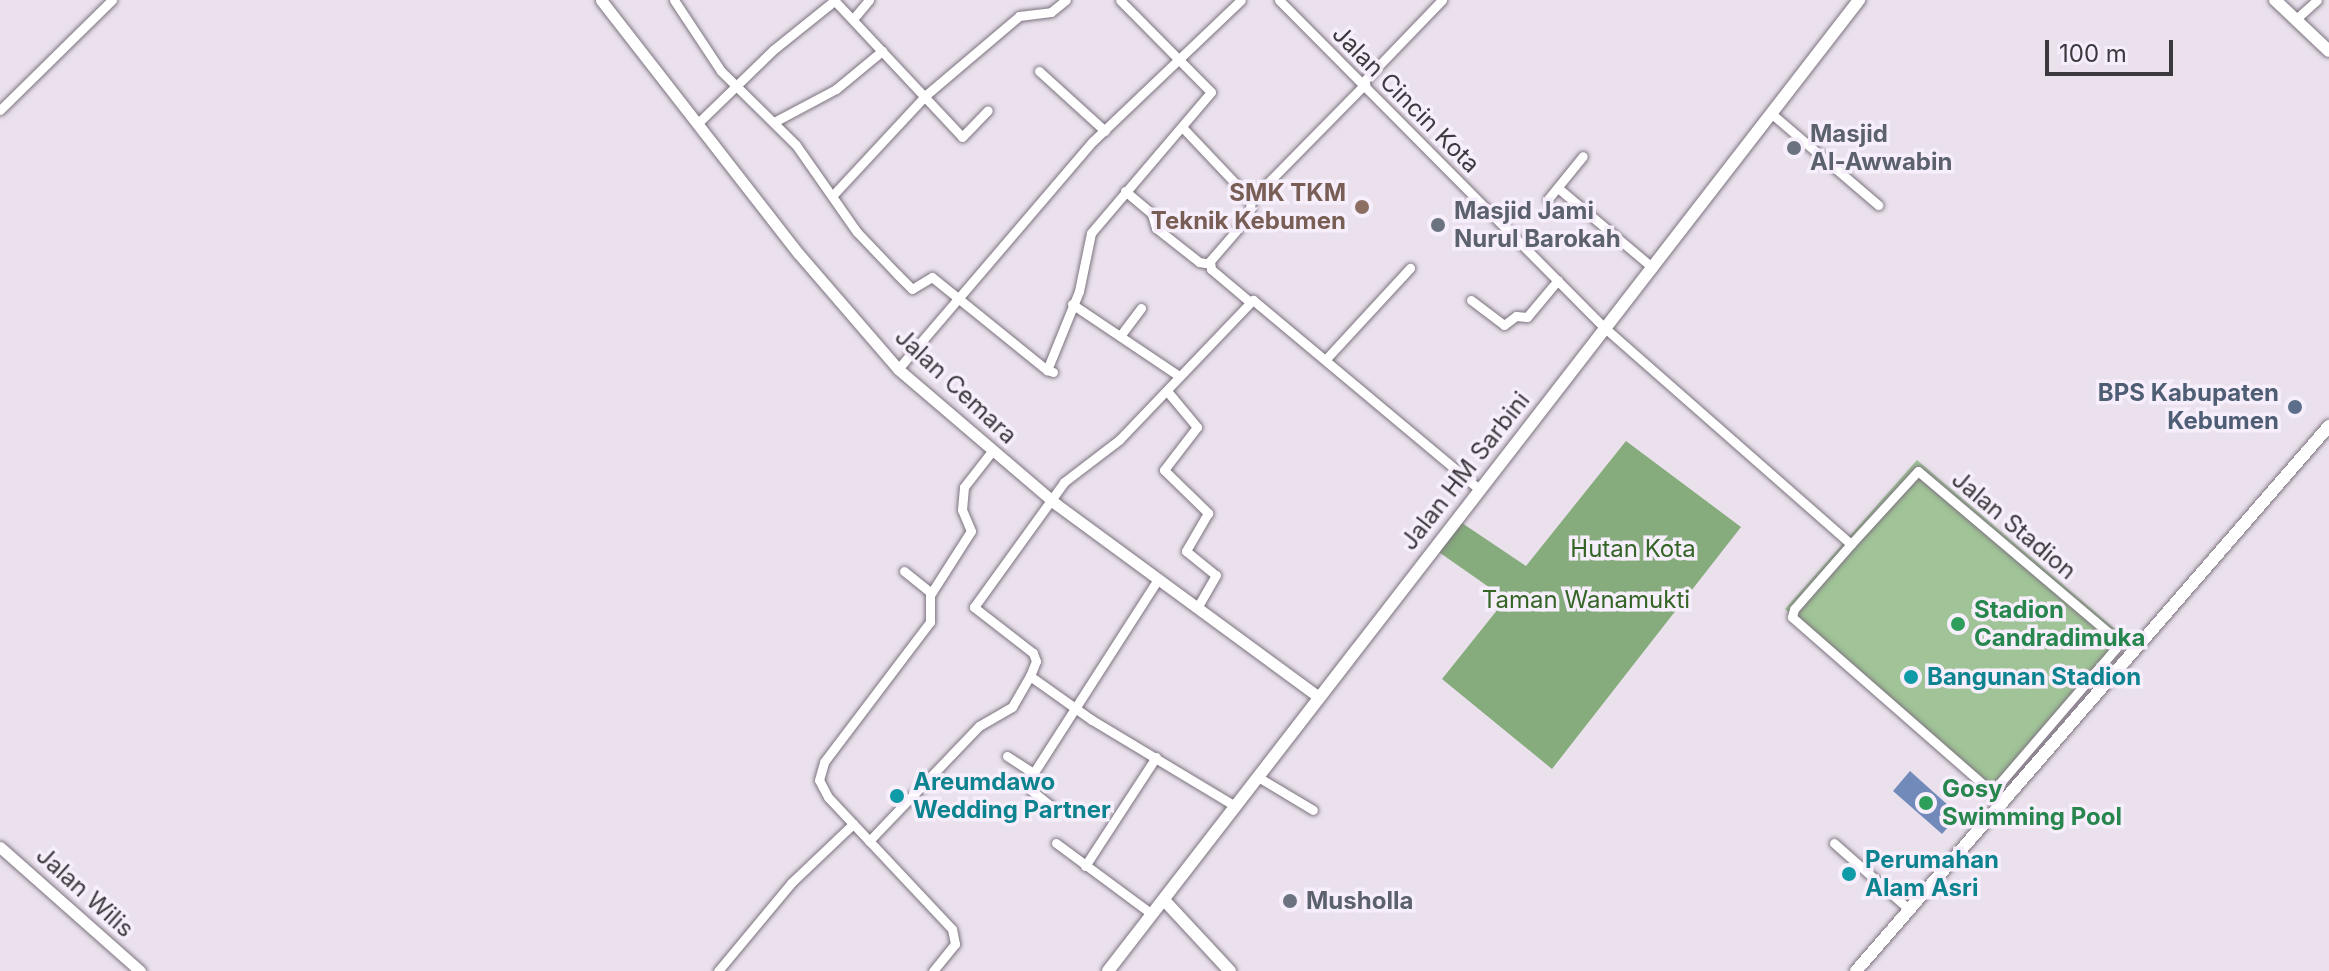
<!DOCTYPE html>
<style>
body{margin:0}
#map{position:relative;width:2329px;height:971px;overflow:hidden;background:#eae1ed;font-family:Inter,sans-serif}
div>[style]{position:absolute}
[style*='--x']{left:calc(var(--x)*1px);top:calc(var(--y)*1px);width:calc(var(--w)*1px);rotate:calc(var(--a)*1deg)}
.green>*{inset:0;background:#a0c397}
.forest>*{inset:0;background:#86ab7d}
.water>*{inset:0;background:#728aba}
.roads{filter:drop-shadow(0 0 2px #7c737f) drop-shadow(0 0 2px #7c737f)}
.minor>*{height:9px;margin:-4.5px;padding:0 4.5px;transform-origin:4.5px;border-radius:4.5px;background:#fff}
.tertiary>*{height:11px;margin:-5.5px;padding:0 5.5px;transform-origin:5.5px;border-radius:5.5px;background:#fff}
.secondary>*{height:12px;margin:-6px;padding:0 6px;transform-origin:6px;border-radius:6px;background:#fff}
.dots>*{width:22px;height:22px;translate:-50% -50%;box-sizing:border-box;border:4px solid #f7eefb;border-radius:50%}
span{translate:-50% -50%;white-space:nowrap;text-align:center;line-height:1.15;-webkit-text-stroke:7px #f7eefb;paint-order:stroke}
.street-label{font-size:24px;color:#3c393e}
.worship-label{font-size:24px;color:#5b616d;font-weight:700}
.left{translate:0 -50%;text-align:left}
.education-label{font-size:24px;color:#785e54;font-weight:700}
.right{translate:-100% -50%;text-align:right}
.service-label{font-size:24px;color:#4e5e75;font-weight:700}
.park-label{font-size:24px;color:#346526}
.leisure-label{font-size:24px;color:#27864d;font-weight:700}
.culture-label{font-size:24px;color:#0d838f;font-weight:700}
.scale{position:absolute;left:2045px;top:40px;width:128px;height:36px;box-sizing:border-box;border:4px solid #3c393e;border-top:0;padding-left:10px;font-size:24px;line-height:28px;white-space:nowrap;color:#3c393e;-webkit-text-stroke:6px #f7eefb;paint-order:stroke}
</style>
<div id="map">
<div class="green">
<i style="clip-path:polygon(1917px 460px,2128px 640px,1992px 797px,1785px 609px)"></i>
</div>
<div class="forest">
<i style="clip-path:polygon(1626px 441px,1741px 527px,1552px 769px,1442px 679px,1506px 599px,1433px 548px,1456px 519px,1526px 566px)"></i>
</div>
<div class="water">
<i style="clip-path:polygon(1910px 771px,1959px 815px,1942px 834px,1893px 791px)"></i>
</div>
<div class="roads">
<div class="minor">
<i style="--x:674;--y:0;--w:85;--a:56.5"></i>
<i style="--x:721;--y:71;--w:105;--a:44.6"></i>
<i style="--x:796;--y:145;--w:106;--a:55"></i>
<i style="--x:857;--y:232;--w:58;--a:46.4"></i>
<i style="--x:897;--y:274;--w:21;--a:45"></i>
<i style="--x:912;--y:289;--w:23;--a:-31"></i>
<i style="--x:932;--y:277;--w:148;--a:39"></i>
<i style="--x:834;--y:0;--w:187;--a:46.9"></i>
<i style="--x:962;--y:137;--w:37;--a:-46"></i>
<i style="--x:1279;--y:0;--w:462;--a:45.2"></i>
<i style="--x:1605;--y:328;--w:327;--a:41.3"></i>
<i style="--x:1851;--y:544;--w:86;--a:131.2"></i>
<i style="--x:1794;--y:609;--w:8;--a:104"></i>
<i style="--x:1792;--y:617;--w:281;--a:41.2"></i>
<i style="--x:853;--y:19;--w:25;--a:-50"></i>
<i style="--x:2296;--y:19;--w:28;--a:-42"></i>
<i style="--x:1039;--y:71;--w:89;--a:42.3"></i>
<i style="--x:1363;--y:82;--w:114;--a:-46.1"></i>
<i style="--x:0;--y:110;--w:157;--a:-44.5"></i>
<i style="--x:1772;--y:114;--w:140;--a:40.6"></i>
<i style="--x:774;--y:122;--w:70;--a:-28"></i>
<i style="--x:836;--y:89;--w:60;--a:-39.6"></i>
<i style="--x:698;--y:123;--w:105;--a:-44.2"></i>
<i style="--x:773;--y:50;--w:78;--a:-38.8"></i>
<i style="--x:1183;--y:128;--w:99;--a:46.6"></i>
<i style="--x:1558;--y:188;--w:124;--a:40.1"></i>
<i style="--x:1125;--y:191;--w:35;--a:40"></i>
<i style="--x:1152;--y:214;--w:15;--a:74"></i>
<i style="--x:1156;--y:228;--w:55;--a:38.3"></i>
<i style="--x:1199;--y:262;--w:11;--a:10"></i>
<i style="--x:834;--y:194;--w:135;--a:-47.1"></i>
<i style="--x:926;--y:95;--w:122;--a:-40.3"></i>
<i style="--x:1019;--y:16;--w:32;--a:-7"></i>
<i style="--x:1051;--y:12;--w:19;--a:-39"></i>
<i style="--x:1548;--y:199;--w:55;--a:-50.9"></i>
<i style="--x:1471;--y:300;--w:41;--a:37.1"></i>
<i style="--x:1504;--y:325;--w:15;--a:-37"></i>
<i style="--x:1516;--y:316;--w:11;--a:5"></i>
<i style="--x:1527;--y:317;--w:48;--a:-50"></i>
<i style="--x:1250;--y:302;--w:51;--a:-139.8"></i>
<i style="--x:1211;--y:269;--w:8;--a:-97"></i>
<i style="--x:1210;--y:261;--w:60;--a:-49.1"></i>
<i style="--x:1249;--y:216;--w:16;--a:-83"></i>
<i style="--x:1251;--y:200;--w:163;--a:-45.5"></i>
<i style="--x:1072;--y:304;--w:129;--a:33.9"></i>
<i style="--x:1120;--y:336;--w:35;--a:-53"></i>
<i style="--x:1326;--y:359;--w:124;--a:-47.3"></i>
<i style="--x:898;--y:369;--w:300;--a:-49.5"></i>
<i style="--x:1093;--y:141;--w:204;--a:-43.6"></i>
<i style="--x:1053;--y:372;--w:6;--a:-162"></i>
<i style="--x:1047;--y:370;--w:85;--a:-67.9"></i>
<i style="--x:1079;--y:291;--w:59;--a:-78.3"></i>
<i style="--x:1091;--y:233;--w:185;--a:-49.6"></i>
<i style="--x:1211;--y:92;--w:129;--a:-134.7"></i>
<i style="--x:1167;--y:391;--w:47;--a:50.2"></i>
<i style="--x:1197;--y:427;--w:54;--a:127.5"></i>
<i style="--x:1164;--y:470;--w:62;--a:44.3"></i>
<i style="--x:1208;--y:513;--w:44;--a:120.1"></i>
<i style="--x:1186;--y:551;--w:38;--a:39"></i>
<i style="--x:1216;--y:575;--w:38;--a:120"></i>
<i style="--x:1851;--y:544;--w:99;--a:-47.5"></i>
<i style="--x:1918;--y:471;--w:257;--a:40.3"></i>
<i style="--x:2114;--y:637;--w:11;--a:80"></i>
<i style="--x:2116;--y:648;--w:190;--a:130.7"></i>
<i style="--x:904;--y:571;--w:35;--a:39"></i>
<i style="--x:1030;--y:676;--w:16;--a:-68"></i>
<i style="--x:1036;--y:661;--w:9;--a:-111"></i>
<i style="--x:1033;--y:653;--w:75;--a:-142.1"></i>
<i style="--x:974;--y:607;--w:154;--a:-54.2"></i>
<i style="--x:1064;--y:482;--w:69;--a:-37.4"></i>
<i style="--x:1119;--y:440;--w:194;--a:-46.3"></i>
<i style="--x:1253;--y:300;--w:295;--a:39.9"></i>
<i style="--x:1007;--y:756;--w:31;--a:33"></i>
<i style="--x:1258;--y:777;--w:64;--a:31"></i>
<i style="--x:1052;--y:807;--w:27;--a:-141"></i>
<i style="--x:1031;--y:790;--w:13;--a:-90"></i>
<i style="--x:1031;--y:777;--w:235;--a:-57.3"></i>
<i style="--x:869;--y:841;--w:159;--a:-46.3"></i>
<i style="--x:979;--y:726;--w:38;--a:-30"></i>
<i style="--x:1012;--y:707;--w:36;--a:-60"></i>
<i style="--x:1030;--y:676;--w:76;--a:35.4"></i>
<i style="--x:1092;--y:720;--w:167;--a:31"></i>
<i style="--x:1056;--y:843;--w:119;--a:36.5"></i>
<i style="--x:1834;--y:843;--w:101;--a:41.4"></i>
<i style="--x:1085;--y:866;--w:130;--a:-56.9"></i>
<i style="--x:718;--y:971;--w:114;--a:-50.3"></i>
<i style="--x:791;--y:883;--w:86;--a:-43.6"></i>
<i style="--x:933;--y:971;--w:35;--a:-51"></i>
<i style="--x:955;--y:944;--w:15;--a:-101"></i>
<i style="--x:952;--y:929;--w:181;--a:-133.2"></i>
<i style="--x:828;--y:797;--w:19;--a:-118"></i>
<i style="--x:819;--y:780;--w:19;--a:-74"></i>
<i style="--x:824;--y:762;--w:176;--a:-52.9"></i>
<i style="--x:930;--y:622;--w:27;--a:-90"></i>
<i style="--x:930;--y:595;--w:76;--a:-57.4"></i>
<i style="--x:971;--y:531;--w:23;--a:-113"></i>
<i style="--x:962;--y:510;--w:23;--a:-85"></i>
<i style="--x:964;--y:487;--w:46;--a:-52.1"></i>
</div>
<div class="tertiary">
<i style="--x:601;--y:0;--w:321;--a:52.1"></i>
<i style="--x:798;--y:253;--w:153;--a:49.2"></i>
<i style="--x:898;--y:369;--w:208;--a:40.5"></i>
<i style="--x:1056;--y:504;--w:326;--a:36.3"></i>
<i style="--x:0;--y:847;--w:187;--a:41.5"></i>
</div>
<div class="secondary">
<i style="--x:2275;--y:0;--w:74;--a:43.4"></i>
<i style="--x:1164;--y:900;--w:97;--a:47.1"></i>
<i style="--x:1108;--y:971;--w:1228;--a:-52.28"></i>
<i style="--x:1856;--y:971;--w:722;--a:-49.05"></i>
</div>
</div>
<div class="dots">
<i style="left:1794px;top:148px;background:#6b7280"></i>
<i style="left:1362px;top:207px;background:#8d6e63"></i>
<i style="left:1438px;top:225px;background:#6b7280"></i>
<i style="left:2295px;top:407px;background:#5c6f8a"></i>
<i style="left:1958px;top:624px;background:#2e9e5b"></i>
<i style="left:1911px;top:677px;background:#0f9aa8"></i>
<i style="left:897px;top:796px;background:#0f9aa8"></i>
<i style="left:1926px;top:803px;background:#2e9e5b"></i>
<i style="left:1849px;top:874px;background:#0f9aa8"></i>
<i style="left:1290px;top:901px;background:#6b7280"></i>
</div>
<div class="street-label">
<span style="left:1406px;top:99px;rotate:45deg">Jalan Cincin Kota</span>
<span style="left:956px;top:386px;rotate:43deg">Jalan Cemara</span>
<span style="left:1465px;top:471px;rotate:-52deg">Jalan HM Sarbini</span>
<span style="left:2014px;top:525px;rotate:40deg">Jalan Stadion</span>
<span style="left:85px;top:892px;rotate:42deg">Jalan Wilis</span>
</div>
<div class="worship-label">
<span class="left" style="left:1810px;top:148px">Masjid<br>Al-Awwabin</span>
<span class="left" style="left:1454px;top:225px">Masjid Jami<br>Nurul Barokah</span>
<span class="left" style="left:1306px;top:901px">Musholla</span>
</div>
<div class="education-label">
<span class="right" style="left:1346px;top:207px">SMK TKM<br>Teknik Kebumen</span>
</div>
<div class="service-label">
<span class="right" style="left:2279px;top:407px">BPS Kabupaten<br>Kebumen</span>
</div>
<div class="park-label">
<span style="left:1633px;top:549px">Hutan Kota</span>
<span style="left:1586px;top:600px">Taman Wanamukti</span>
</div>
<div class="leisure-label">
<span class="left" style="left:1974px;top:624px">Stadion<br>Candradimuka</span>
<span class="left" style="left:1942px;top:803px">Gosy<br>Swimming Pool</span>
</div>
<div class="culture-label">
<span class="left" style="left:1927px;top:677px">Bangunan Stadion</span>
<span class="left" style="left:913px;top:796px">Areumdawo<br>Wedding Partner</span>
<span class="left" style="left:1865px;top:874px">Perumahan<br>Alam Asri</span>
</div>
<div class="scale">100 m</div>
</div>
